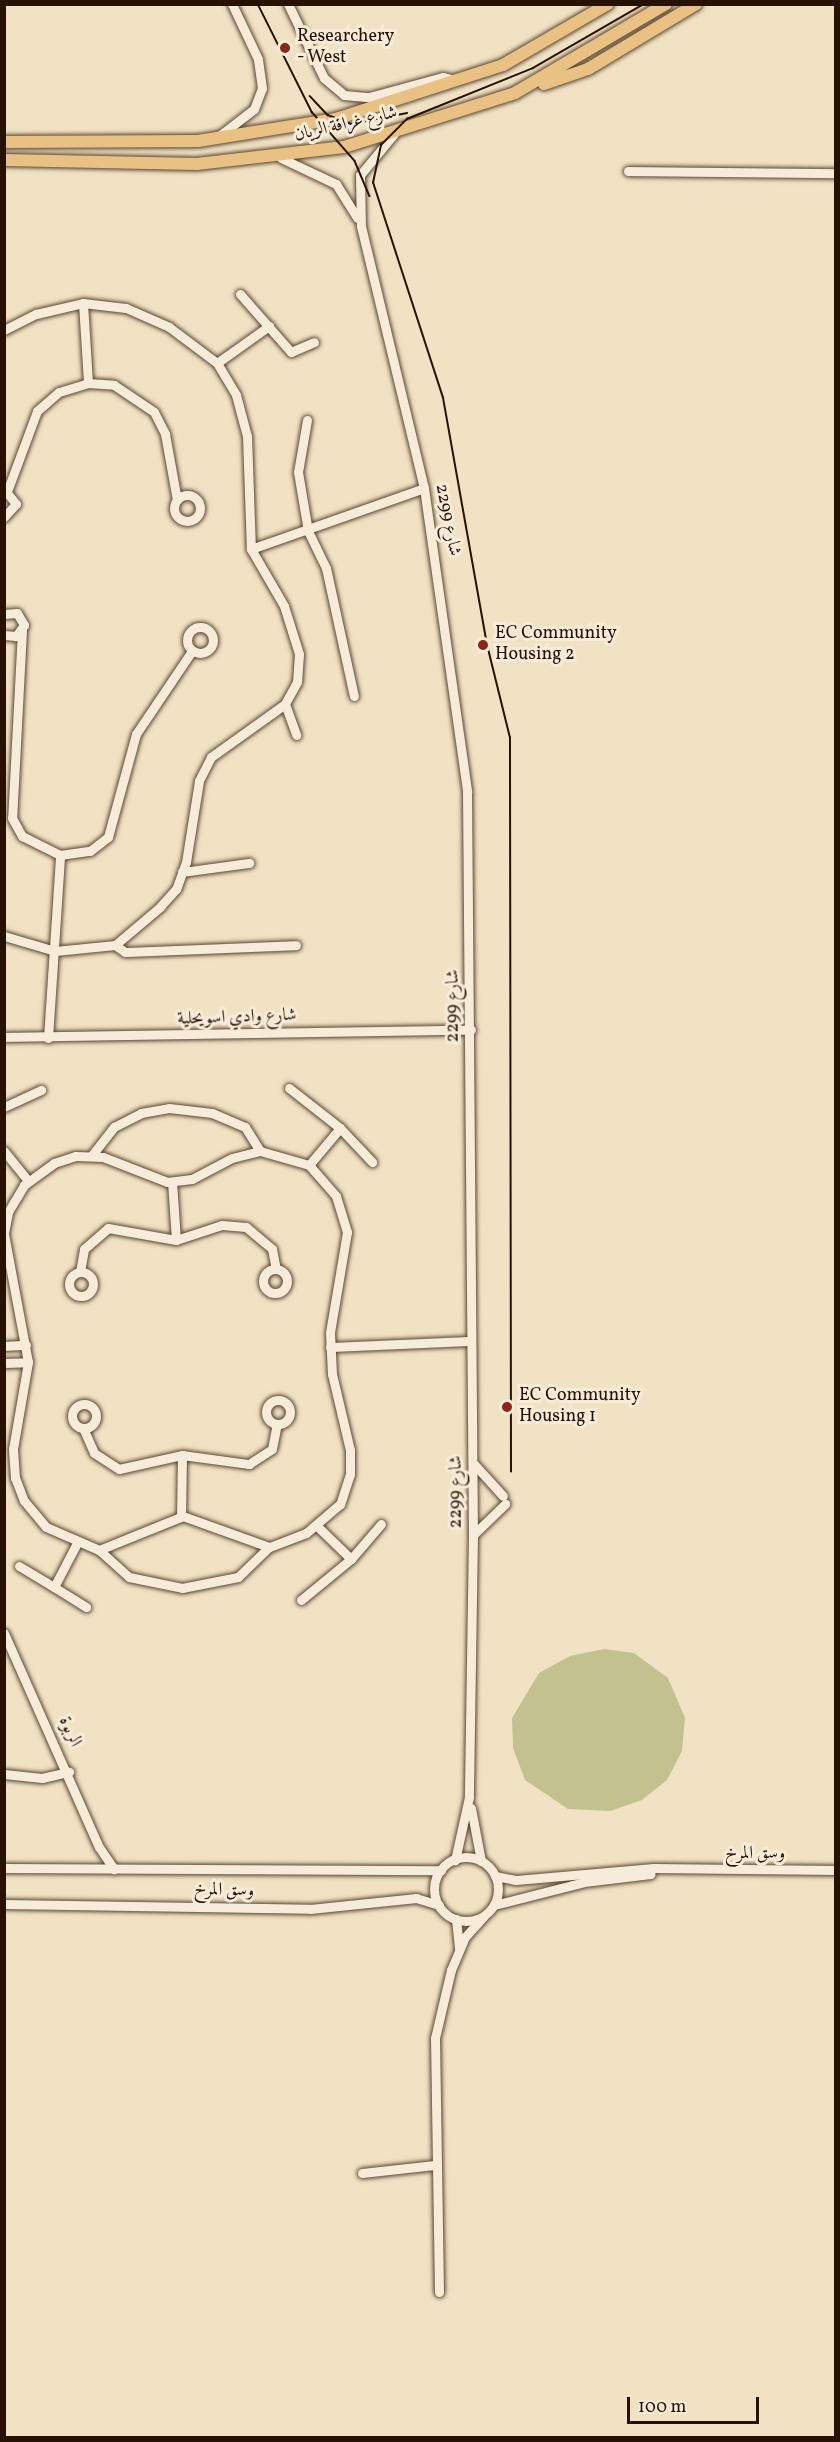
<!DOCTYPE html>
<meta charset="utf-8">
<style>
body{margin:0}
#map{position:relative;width:840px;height:2442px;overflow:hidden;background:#f2e2c4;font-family:Vollkorn,Amiri,serif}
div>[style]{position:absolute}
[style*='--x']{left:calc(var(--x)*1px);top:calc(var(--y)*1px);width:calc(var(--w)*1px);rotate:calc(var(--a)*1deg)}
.green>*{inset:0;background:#c2c18f}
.roads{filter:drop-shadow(0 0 2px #5a4632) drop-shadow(0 0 2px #5a4632)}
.minor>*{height:9px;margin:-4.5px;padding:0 4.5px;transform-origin:4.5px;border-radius:4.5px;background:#f7ecd9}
.minor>.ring{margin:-4.5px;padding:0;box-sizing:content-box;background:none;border:9px solid #f7ecd9;border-radius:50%}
.major>*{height:12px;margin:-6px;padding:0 6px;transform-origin:6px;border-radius:6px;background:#e9c182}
.tram>*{height:1.5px;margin:-0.75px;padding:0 0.75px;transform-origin:0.75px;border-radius:0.75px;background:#271201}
.dots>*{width:16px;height:16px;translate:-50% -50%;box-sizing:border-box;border:3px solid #f7ecd9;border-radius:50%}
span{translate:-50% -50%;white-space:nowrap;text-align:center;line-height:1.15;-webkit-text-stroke:6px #f7ecd9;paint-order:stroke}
.poi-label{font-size:18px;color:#271201}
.left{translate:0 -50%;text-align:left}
.street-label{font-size:18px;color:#271201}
.frame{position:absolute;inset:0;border:6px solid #271201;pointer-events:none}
.scale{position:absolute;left:627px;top:2397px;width:132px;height:27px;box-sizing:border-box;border:3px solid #271201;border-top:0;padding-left:8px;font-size:18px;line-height:21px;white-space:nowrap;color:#271201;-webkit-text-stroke:4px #f7ecd9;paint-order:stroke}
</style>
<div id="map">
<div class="green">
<i style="clip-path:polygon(604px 1649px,634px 1653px,668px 1678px,685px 1718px,682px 1751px,667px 1780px,642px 1800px,610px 1811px,568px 1809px,525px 1780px,513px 1748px,512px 1718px,539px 1673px,570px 1656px)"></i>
</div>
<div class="roads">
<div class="minor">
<i style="--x:288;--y:4;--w:82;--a:64.1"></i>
<i style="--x:324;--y:78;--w:26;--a:40"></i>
<i style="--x:344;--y:95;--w:25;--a:5"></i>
<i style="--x:369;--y:97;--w:77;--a:-15.1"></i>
<i style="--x:443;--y:77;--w:12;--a:14"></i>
<i style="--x:394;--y:134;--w:53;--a:129.7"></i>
<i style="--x:360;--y:175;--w:51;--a:88.9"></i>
<i style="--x:361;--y:226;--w:269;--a:76.5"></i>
<i style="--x:424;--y:488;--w:306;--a:81.9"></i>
<i style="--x:467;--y:791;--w:744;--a:89.54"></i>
<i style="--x:473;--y:1535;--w:262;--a:90.9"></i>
<i style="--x:469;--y:1797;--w:65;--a:102.5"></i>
<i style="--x:219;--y:136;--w:44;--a:-37.6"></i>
<i style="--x:254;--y:109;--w:22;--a:-69"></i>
<i style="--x:262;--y:88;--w:29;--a:-98"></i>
<i style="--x:258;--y:59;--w:61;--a:-115.3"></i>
<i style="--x:281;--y:158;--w:61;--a:25.3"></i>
<i style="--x:336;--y:184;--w:40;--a:58"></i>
<i style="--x:628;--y:171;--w:208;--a:0.6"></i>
<i style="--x:240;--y:294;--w:77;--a:48.7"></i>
<i style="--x:291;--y:352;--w:25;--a:-23"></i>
<i style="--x:83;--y:303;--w:80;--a:86.4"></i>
<i style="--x:4;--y:330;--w:36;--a:-27"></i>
<i style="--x:36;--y:314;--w:48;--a:-13.2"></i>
<i style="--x:83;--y:303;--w:43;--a:6.6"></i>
<i style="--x:126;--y:308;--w:47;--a:23.8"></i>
<i style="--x:169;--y:327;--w:60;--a:36.9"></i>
<i style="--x:217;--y:363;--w:37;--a:59"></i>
<i style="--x:236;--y:395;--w:42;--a:75"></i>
<i style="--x:247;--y:436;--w:113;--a:88"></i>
<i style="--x:251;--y:549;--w:66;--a:59.9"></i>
<i style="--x:284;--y:606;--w:50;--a:72.6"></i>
<i style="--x:299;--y:654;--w:28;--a:94"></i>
<i style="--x:297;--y:682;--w:25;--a:119"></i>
<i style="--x:285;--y:704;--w:91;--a:144.4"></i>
<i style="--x:211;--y:757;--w:27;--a:117"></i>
<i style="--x:199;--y:781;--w:82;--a:99.1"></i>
<i style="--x:186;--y:862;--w:29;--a:110"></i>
<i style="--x:176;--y:889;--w:24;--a:132"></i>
<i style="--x:160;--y:907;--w:59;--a:139.8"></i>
<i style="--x:115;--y:945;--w:60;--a:174.3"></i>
<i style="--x:55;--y:951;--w:53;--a:-163.6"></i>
<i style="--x:217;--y:363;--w:64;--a:-35.4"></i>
<i style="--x:307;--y:420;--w:53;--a:99.8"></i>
<i style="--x:298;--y:472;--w:60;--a:80.4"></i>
<i style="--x:308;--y:531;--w:41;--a:64.1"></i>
<i style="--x:326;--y:568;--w:131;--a:77.7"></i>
<i style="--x:4;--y:489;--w:19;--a:51"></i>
<i style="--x:16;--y:504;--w:18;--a:133"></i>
<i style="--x:8;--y:489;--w:83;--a:-69.6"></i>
<i style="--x:37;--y:411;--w:29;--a:-41"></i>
<i style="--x:59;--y:392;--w:30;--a:-17"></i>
<i style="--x:88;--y:383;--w:26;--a:4"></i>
<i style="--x:114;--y:385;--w:48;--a:34"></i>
<i style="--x:154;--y:412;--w:25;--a:63"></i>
<i style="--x:165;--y:434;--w:67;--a:79.7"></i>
<i class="ring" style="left:174px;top:495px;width:17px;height:17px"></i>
<i style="--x:251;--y:549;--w:183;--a:-19.4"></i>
<i style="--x:4;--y:614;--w:13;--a:-4"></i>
<i style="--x:17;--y:613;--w:14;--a:60"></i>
<i style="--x:24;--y:625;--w:14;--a:126"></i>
<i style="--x:16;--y:636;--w:12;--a:-175"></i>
<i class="ring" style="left:187px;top:627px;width:17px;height:17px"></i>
<i style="--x:22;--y:630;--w:188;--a:93"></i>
<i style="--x:12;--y:818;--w:21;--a:61"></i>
<i style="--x:22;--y:836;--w:42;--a:26.6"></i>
<i style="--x:60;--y:855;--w:30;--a:-8"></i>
<i style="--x:90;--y:851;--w:23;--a:-38"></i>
<i style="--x:108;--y:837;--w:107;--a:-74.8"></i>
<i style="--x:136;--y:734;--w:100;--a:-56"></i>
<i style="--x:285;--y:704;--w:33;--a:70"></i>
<i style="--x:182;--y:872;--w:68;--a:-7.7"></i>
<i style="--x:115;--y:945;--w:12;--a:35"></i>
<i style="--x:125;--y:952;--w:171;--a:-2.3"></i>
<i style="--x:4;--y:1037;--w:467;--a:-0.9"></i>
<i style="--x:48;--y:1038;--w:183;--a:-86.2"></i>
<i style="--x:289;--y:1088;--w:65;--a:38.1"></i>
<i style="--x:340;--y:1128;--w:48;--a:130"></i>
<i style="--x:4;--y:1107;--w:41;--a:-24.7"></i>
<i style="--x:340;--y:1128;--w:47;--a:46.7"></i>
<i style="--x:4;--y:1151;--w:38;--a:51"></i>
<i style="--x:92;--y:1155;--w:36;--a:-52"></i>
<i style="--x:114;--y:1127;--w:30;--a:-27"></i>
<i style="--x:141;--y:1113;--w:28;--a:-10"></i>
<i style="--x:169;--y:1108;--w:43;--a:6.6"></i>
<i style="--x:212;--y:1113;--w:36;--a:23"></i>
<i style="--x:245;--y:1127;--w:28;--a:58"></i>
<i style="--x:4;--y:1233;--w:21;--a:-79"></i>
<i style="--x:8;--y:1212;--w:31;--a:-59"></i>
<i style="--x:24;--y:1185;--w:37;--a:-36"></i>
<i style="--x:54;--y:1163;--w:23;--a:-18"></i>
<i style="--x:76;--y:1156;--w:27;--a:2"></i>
<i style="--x:103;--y:1157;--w:69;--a:21.3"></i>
<i style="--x:167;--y:1182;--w:25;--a:-7"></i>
<i style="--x:192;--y:1179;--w:45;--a:-27.7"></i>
<i style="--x:232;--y:1158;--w:29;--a:-14"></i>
<i style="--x:260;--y:1151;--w:51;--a:15.9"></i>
<i style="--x:309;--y:1165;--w:41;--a:48.9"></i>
<i style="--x:336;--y:1196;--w:38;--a:73"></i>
<i style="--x:347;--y:1232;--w:102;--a:99.6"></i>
<i style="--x:330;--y:1333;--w:41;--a:87.2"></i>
<i style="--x:332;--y:1374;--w:78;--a:76.7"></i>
<i style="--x:350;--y:1450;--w:24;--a:90"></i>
<i style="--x:350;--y:1474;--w:32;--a:108"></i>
<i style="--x:340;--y:1504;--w:45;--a:139.5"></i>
<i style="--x:306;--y:1533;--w:40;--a:159"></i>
<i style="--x:269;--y:1547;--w:91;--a:-160.2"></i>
<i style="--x:183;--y:1516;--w:91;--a:158"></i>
<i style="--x:99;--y:1550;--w:58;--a:-156.5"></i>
<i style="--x:46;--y:1527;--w:34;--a:-130"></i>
<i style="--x:24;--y:1501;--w:25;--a:-111"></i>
<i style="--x:15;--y:1478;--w:29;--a:-94"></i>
<i style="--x:13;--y:1449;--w:88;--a:-80.2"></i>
<i style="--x:28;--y:1362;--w:130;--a:-100.6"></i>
<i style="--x:176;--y:1240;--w:48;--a:-18.1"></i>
<i style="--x:222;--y:1225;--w:24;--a:5"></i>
<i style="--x:246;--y:1227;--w:34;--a:40"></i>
<i style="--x:272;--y:1249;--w:20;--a:79"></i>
<i class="ring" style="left:263px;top:1269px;width:15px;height:15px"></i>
<i class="ring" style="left:69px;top:1272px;width:15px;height:15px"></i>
<i style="--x:80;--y:1272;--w:23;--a:-80"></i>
<i style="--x:84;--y:1249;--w:32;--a:-41"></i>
<i style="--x:108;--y:1228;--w:69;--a:10"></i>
<i style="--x:176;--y:1240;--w:58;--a:-93.9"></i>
<i style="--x:4;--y:1346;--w:22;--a:-3"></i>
<i style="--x:330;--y:1347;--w:140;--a:-2.5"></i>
<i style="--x:4;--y:1363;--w:24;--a:-2"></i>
<i class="ring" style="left:266px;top:1400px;width:15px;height:15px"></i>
<i class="ring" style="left:72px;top:1404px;width:15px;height:15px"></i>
<i style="--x:83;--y:1428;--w:27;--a:66"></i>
<i style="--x:94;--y:1453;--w:30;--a:33"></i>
<i style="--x:119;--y:1469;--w:65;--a:-12.5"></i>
<i style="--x:182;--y:1455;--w:61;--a:90.9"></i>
<i style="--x:182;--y:1455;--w:68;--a:7.7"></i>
<i style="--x:249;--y:1464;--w:27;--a:-33"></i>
<i style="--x:272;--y:1449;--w:25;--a:-79"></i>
<i style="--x:474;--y:1464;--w:43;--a:47.8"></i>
<i style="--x:473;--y:1535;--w:45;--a:-44.1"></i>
<i style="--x:99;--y:1550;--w:40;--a:42"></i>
<i style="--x:129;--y:1577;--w:54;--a:11.7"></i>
<i style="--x:182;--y:1588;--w:57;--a:-11.1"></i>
<i style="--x:238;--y:1577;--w:43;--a:-44.1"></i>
<i style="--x:351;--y:1559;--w:46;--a:-49.4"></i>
<i style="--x:19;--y:1566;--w:41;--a:31"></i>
<i style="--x:54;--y:1587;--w:50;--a:-62.4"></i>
<i style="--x:54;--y:1587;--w:38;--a:32"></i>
<i style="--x:301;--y:1600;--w:65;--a:-39.4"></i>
<i style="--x:351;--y:1559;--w:47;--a:-135.9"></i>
<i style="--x:4;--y:1633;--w:234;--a:66.1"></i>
<i style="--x:99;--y:1847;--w:27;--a:56"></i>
<i style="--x:4;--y:1774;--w:38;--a:6"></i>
<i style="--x:42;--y:1778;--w:28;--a:-13"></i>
<i style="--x:471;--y:1808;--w:54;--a:79.3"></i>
<i class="ring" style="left:434px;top:1857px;width:55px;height:55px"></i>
<i style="--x:4;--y:1868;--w:437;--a:0.3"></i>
<i style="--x:495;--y:1876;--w:21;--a:11"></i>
<i style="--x:516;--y:1880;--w:138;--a:-5"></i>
<i style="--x:653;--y:1868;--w:183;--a:0.6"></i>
<i style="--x:4;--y:1904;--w:306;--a:0.9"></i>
<i style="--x:310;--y:1909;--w:107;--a:-5.9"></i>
<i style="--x:416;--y:1898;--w:24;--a:17"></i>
<i style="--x:494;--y:1905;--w:93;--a:-14.3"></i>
<i style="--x:584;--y:1882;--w:67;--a:-6.8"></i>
<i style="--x:456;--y:1919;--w:30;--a:84"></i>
<i style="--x:362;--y:2173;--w:73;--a:-6.3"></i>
<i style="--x:439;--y:2292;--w:254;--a:-90.9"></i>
<i style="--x:435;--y:2038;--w:70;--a:-76.8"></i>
<i style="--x:451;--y:1970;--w:36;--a:-67"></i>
<i style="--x:465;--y:1937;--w:28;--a:-48"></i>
</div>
<div class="major">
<i style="--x:544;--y:84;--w:46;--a:-18.8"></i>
<i style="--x:588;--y:69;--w:126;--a:-31"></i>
<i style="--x:4;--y:142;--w:194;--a:-0.3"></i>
<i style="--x:198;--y:141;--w:140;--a:-9.1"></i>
<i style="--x:336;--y:119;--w:176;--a:-17.9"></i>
<i style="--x:503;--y:65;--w:121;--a:-30.2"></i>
<i style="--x:4;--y:160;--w:193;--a:1.2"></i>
<i style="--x:197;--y:164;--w:148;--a:-6.6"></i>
<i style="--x:344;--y:147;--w:179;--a:-17.5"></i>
<i style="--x:515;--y:93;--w:175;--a:-30.5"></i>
</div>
</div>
<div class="tram">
<i style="--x:258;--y:4;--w:121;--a:63.4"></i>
<i style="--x:312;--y:112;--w:65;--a:48.7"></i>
<i style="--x:355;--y:161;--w:38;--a:67"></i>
<i style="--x:310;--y:96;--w:26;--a:47"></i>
<i style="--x:328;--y:115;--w:25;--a:21"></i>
<i style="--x:351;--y:124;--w:57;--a:-11.1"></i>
<i style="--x:511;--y:1472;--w:734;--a:-90.08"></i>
<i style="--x:510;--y:738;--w:96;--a:-103.9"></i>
<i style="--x:487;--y:645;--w:251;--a:-100.1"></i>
<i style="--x:443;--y:398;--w:226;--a:-108"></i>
<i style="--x:373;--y:183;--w:39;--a:-78"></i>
<i style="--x:381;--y:145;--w:37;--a:-45"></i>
<i style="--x:407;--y:119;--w:136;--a:-22"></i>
<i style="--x:533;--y:68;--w:128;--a:-30"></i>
</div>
<div class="dots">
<i style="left:285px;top:48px;background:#8f2418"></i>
<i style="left:483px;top:645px;background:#8f2418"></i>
<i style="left:507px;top:1407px;background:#8f2418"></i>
</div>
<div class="poi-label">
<span class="left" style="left:297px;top:48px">Researchery<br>- West</span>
<span class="left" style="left:495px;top:645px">EC Community<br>Housing 2</span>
<span class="left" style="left:519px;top:1407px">EC Community<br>Housing 1</span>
</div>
<div class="street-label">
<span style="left:346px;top:125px;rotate:-13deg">شارع غرافة الريان</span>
<span style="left:447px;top:520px;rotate:79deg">شارع 2299</span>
<span style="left:454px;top:1006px;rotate:-90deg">شارع 2299</span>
<span style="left:237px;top:1018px;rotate:-2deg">شارع وادي اسويحلية</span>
<span style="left:457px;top:1492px;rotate:-90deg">شارع 2299</span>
<span style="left:69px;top:1732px;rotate:65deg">الربوة</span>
<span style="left:755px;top:1854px">وسق المرخ</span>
<span style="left:224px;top:1891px;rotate:2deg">وسق المرخ</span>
</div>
<div class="frame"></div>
<div class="scale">100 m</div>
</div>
